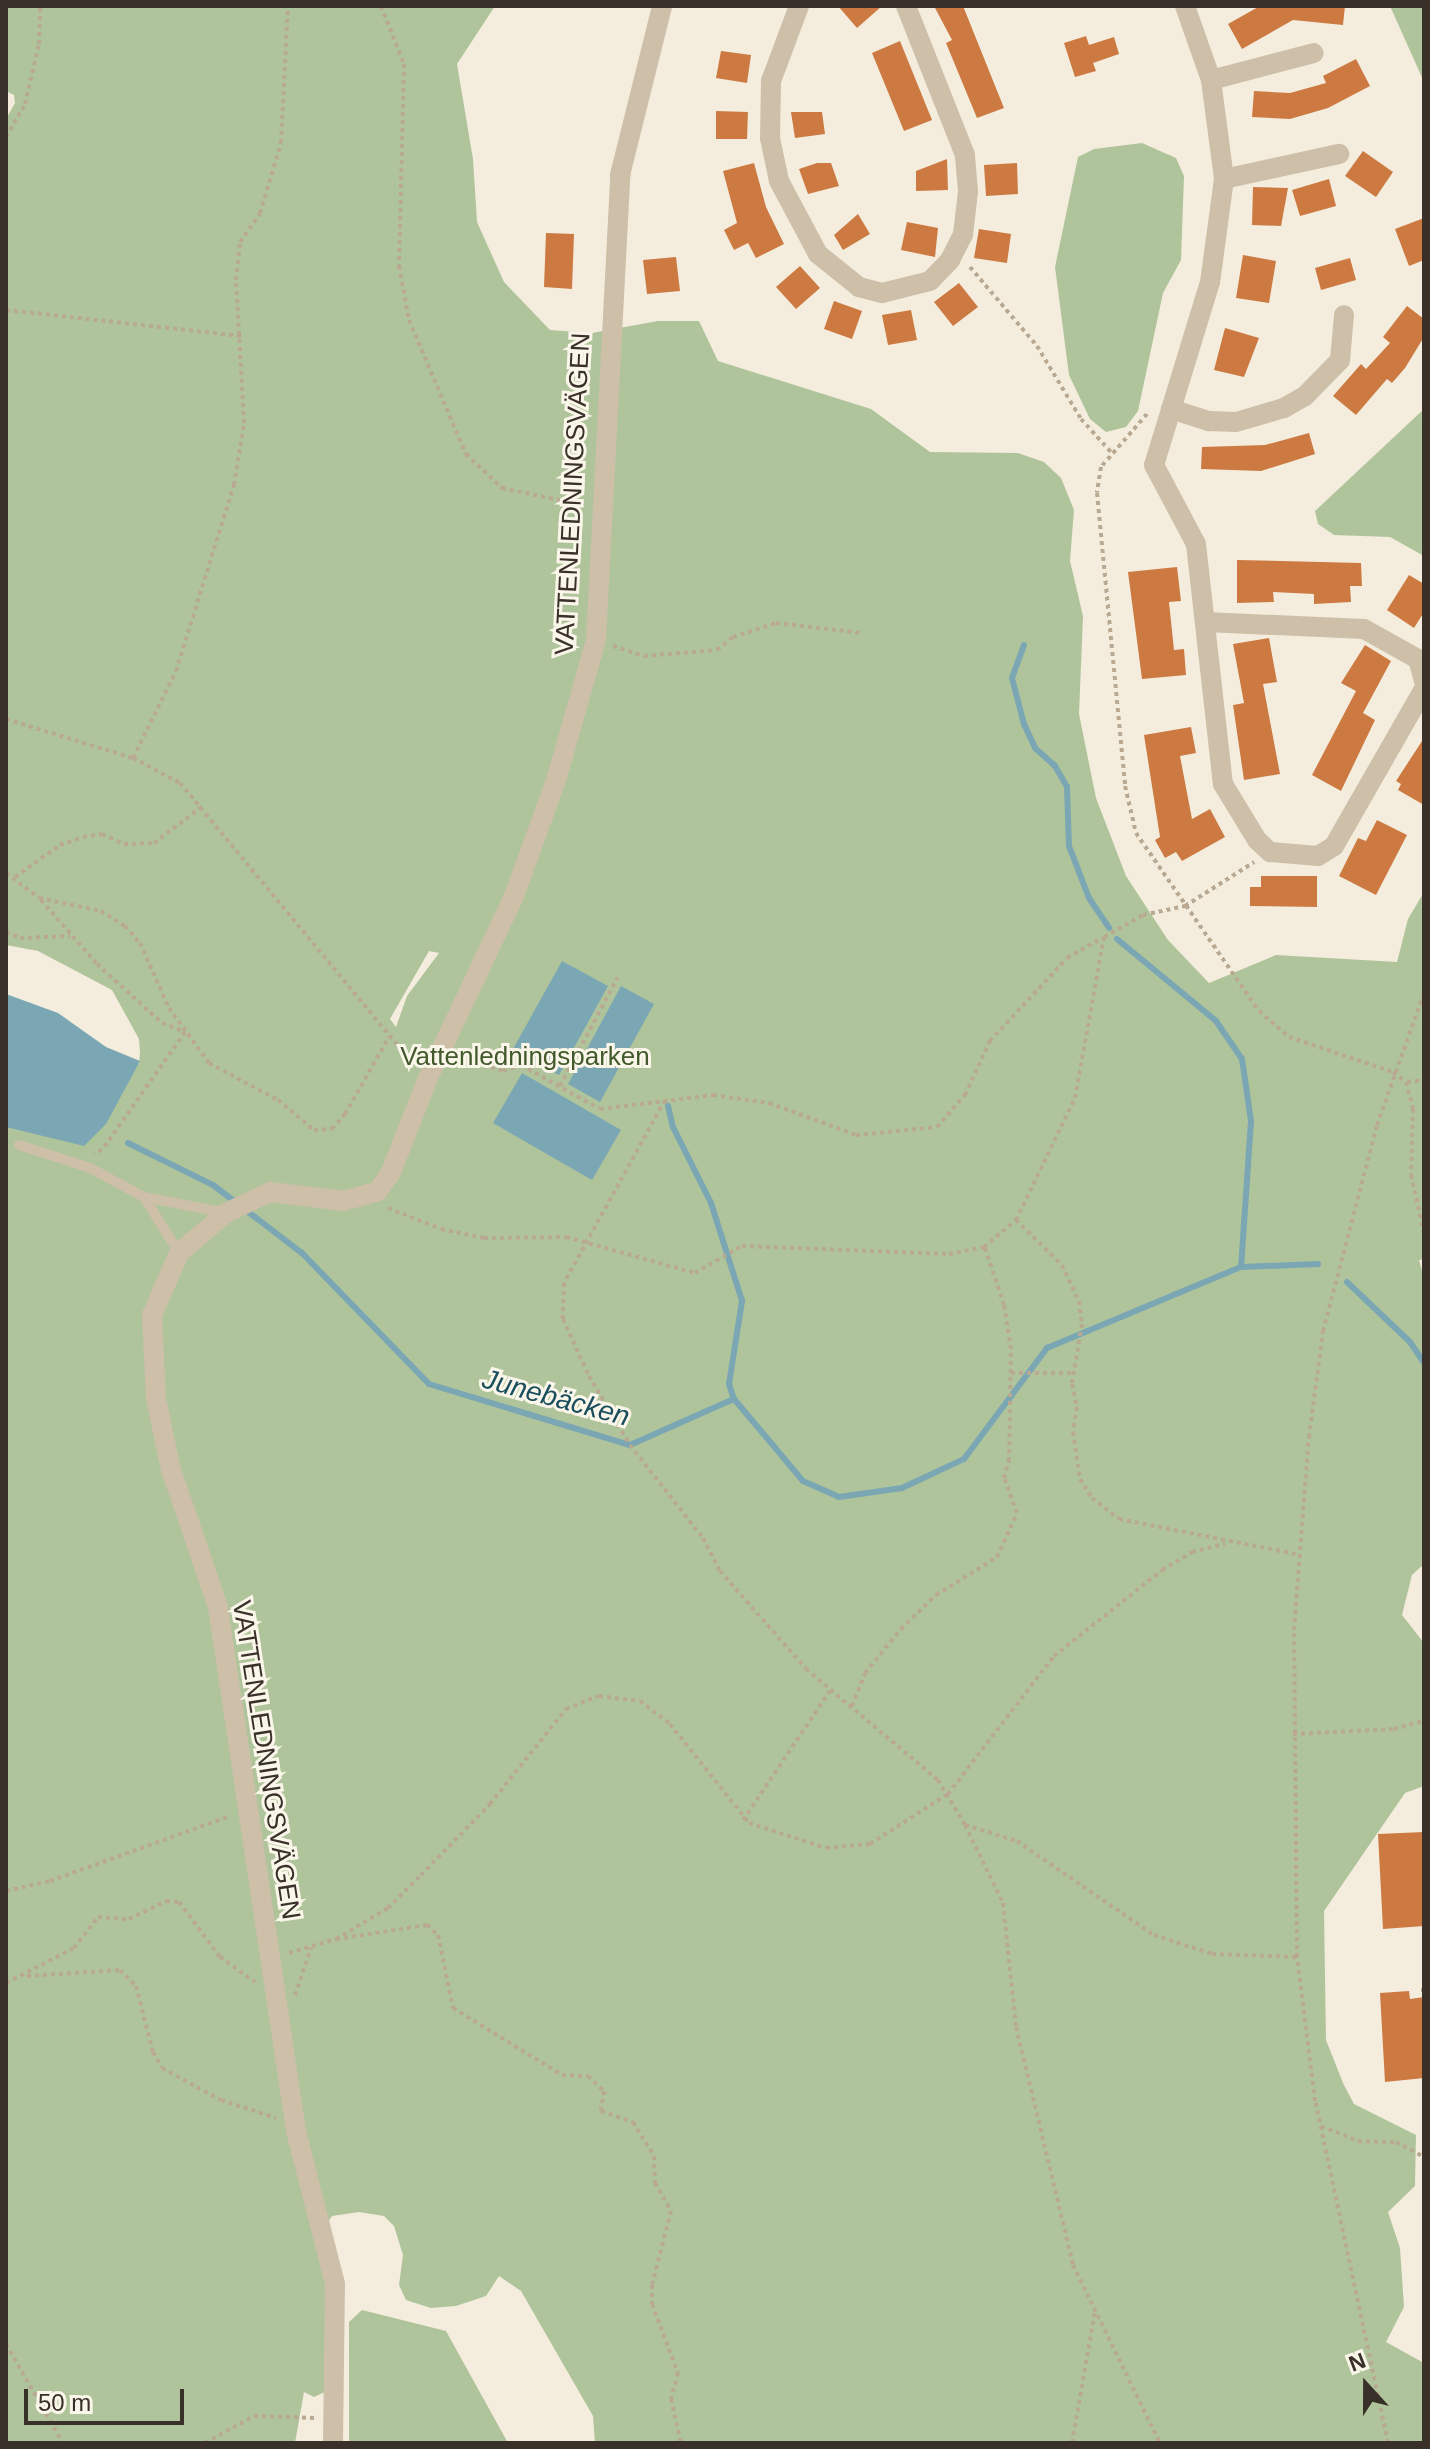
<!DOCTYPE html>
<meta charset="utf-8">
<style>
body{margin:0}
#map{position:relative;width:1430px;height:2449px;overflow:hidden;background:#f4eddd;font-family:Helvetica,sans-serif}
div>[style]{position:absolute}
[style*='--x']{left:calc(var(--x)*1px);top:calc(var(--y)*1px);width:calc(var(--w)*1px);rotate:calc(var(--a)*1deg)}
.green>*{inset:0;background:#b0c49c}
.water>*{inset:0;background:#7aa7b3}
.stream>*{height:6px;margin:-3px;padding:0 3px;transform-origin:3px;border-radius:3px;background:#7aa7b3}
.building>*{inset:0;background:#cc7a42}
.path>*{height:4px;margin-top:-2px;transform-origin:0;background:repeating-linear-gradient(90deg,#b9a992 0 4px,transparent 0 8px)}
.service>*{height:10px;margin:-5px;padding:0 5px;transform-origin:5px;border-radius:5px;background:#cdbfa8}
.minor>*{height:20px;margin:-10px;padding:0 10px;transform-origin:10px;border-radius:10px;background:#cdbfa8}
span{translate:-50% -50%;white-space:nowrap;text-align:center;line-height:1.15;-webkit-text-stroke:6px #fbf6ea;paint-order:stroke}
.street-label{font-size:26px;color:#393129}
.park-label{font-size:26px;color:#41592b}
.water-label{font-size:28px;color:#1b4f5e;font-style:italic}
.frame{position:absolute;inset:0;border:8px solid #393129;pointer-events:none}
.north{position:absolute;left:1326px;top:2345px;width:80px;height:80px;-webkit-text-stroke:6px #fbf6ea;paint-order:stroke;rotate:339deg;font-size:22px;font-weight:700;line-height:32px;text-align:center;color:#393129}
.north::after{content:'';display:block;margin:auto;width:28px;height:36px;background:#393129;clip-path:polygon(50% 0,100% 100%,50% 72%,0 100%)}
.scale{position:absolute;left:24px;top:2389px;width:160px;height:36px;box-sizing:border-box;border:4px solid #393129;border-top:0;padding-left:10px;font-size:24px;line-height:28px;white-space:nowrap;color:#393129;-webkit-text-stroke:6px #fbf6ea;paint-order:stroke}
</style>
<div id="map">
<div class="green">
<i style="clip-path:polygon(evenodd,6px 6px,495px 6px,457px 64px,473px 159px,477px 222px,504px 282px,550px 330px,592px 333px,658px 321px,699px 321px,718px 361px,871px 409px,930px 452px,1018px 453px,1044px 462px,1061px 478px,1074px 510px,1070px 561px,1083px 616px,1079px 714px,1096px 798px,1126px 876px,1168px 940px,1209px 983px,1276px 955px,1397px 962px,1408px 919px,1424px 892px,1424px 1259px,1419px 1260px,1424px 1278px,1424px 1564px,1412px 1575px,1402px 1615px,1424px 1643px,1424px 1786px,1405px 1793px,1324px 1911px,1326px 2040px,1343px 2083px,1354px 2104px,1416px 2135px,1415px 2186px,1388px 2212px,1400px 2248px,1404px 2307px,1386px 2342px,1424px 2363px,1424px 2443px,595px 2443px,593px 2416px,521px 2291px,499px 2276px,486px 2296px,456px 2306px,431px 2308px,406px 2300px,399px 2285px,403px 2255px,394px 2226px,384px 2216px,359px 2212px,332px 2216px,316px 2240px,328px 2281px,327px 2391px,314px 2397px,304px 2392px,295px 2443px,6px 2443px,6px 1082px,139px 1064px,140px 1052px,139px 1039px,112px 990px,38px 951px,6px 945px,6px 119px,15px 103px,14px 95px,6px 91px,6px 6px,429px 951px,439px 953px,407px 996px,396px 1027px,390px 1019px,429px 951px)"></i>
<i style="clip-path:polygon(1390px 6px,1424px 6px,1424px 82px)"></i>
<i style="clip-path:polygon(1142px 143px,1176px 158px,1184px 176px,1181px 260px,1163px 293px,1138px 411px,1126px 427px,1106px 432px,1090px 419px,1069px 375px,1055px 267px,1078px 157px,1094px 149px)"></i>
<i style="clip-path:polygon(1424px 409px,1424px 556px,1390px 537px,1334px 535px,1318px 524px,1315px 511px)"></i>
<i style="clip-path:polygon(362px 2310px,446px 2331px,508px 2443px,349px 2443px,349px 2322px)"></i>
</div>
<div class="water">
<i style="clip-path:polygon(562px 961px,608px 986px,559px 1075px,513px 1049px)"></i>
<i style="clip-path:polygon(621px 986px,654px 1004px,600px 1102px,568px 1084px)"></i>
<i style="clip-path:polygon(6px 994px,58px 1013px,106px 1047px,140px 1061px,106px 1124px,84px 1146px,6px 1127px)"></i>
<i style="clip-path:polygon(522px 1073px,621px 1130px,592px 1180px,493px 1123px)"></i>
</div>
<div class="stream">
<i style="--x:1024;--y:645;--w:35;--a:110"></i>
<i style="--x:1012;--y:678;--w:48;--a:75.4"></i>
<i style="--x:1024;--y:724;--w:26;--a:65"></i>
<i style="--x:1035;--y:748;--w:27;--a:42"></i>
<i style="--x:1055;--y:766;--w:24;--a:60"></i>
<i style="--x:1067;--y:787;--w:59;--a:88.1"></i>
<i style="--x:1069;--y:846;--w:56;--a:69"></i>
<i style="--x:1089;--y:898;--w:36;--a:56"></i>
<i style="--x:1117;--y:939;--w:129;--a:39.6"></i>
<i style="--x:1216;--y:1021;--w:46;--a:55.6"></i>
<i style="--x:1242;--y:1059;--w:63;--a:81.7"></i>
<i style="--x:1251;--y:1121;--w:146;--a:93.9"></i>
<i style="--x:668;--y:1106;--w:22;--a:77"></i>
<i style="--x:673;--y:1127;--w:85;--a:63.4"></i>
<i style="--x:711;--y:1203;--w:103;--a:72.4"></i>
<i style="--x:742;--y:1301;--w:84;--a:98.9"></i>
<i style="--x:729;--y:1384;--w:16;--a:72"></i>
<i style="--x:128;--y:1143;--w:95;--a:26.3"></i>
<i style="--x:213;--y:1185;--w:112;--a:37.4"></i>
<i style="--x:302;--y:1253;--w:182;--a:45.9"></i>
<i style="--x:429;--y:1384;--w:210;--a:16.9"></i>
<i style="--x:630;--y:1445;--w:114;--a:-23.9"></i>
<i style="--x:734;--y:1399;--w:107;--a:49.9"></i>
<i style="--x:803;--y:1481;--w:39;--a:24"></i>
<i style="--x:839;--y:1497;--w:64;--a:-8.1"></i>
<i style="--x:902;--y:1488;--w:68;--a:-25.1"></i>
<i style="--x:964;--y:1459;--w:139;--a:-53.2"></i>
<i style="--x:1047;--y:1348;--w:210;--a:-22.7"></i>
<i style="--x:1241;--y:1267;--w:77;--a:-2.2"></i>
<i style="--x:1347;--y:1282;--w:87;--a:43.6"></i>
<i style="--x:1410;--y:1342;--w:25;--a:56"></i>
</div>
<div class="building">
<i style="clip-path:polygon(838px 6px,882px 6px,857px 28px)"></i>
<i style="clip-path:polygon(934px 6px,963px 6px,1004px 108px,977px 118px,946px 43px,952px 40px)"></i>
<i style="clip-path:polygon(1260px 6px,1345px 6px,1343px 25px,1293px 20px,1242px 49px,1228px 24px)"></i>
<i style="clip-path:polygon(1086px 36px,1089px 45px,1114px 37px,1119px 54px,1093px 63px,1096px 71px,1075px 77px,1064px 43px)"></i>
<i style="clip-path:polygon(900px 41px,932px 120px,904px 131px,872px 53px)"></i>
<i style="clip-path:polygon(721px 51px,751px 55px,747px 83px,716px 78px)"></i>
<i style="clip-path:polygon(1356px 59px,1370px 86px,1328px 108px,1290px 119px,1252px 117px,1254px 91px,1290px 93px,1326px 83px,1323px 76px)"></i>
<i style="clip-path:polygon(716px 111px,748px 112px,747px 139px,716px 139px)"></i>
<i style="clip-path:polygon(791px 112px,822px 112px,825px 134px,795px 138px)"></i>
<i style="clip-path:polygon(1363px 151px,1393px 172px,1376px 197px,1345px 176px)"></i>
<i style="clip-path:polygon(947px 159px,948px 190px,916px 191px,916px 171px)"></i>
<i style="clip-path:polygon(754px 163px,766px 207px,784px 244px,756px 258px,748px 243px,734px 250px,724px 230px,737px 223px,723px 171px)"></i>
<i style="clip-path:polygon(817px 163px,831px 163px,839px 186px,808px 194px,799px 169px)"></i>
<i style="clip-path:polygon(1017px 163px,1018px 194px,986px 196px,984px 165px)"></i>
<i style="clip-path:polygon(1329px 179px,1336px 206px,1300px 216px,1292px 190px)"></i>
<i style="clip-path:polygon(1253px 187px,1288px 188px,1281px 226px,1252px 225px)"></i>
<i style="clip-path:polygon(858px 214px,870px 234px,843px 250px,834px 235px)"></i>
<i style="clip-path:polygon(1424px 218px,1424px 260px,1409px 266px,1395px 229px)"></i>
<i style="clip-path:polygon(907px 222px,938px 228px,935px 257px,901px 250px)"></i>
<i style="clip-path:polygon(979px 229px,1011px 234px,1007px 263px,974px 258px)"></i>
<i style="clip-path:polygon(546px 233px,574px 234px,572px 289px,544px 287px)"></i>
<i style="clip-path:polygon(1243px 255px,1276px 261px,1269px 303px,1236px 298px)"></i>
<i style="clip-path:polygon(676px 257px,680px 291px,647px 294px,643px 260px)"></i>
<i style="clip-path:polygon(1350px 258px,1356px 280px,1321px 290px,1315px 268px)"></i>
<i style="clip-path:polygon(800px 266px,820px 288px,796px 309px,776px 287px)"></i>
<i style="clip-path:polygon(959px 283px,978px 307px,953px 326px,934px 302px)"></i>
<i style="clip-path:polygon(834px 301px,862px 311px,852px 339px,824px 329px)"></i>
<i style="clip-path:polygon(1407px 306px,1424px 319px,1424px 337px,1405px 368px,1392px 383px,1387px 379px,1356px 415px,1333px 396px,1361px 364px,1366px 369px,1390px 343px,1383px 337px)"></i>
<i style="clip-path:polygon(911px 310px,917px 340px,888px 345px,882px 315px)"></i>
<i style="clip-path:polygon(1225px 328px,1259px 338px,1244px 377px,1214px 370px)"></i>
<i style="clip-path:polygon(1309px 433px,1315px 454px,1261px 471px,1201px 469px,1202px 447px,1265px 445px)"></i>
<i style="clip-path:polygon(1237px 560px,1361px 563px,1362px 586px,1350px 586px,1351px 602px,1314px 604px,1314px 594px,1273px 592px,1274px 602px,1237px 603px)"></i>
<i style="clip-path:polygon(1177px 567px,1181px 601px,1169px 602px,1174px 650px,1184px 649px,1186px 675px,1142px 679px,1128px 572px)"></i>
<i style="clip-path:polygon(1409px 575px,1424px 584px,1424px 612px,1414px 628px,1387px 610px)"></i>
<i style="clip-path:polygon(1269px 638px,1277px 682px,1263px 684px,1280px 774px,1244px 780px,1233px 705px,1244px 703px,1233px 644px)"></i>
<i style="clip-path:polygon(1365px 645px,1391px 661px,1363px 713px,1375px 720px,1341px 791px,1312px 775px,1356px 691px,1341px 683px)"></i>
<i style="clip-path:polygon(1191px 727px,1196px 753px,1180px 756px,1192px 819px,1210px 809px,1225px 837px,1182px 861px,1176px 852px,1165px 858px,1155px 840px,1160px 837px,1144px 735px)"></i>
<i style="clip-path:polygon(1424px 738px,1424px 805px,1398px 790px,1401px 784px,1396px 781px)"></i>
<i style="clip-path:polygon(1377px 820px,1407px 835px,1376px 895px,1339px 876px,1358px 838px,1366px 841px)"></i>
<i style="clip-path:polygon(1261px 876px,1317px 876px,1317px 907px,1250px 906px,1250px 887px,1261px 887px)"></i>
<i style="clip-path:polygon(1424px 1832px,1424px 1926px,1383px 1929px,1378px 1834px)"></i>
<i style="clip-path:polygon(1409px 1991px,1410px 1999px,1424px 1997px,1424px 2078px,1385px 2082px,1380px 1993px)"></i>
</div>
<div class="path">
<i style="--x:381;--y:6;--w:62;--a:68.4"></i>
<i style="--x:404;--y:64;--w:202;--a:91.4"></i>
<i style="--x:399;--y:266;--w:55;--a:79.5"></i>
<i style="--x:409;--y:320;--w:146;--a:67"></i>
<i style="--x:466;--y:454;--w:50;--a:43.4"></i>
<i style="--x:502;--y:488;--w:82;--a:12"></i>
<i style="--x:6;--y:137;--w:38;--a:-60"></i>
<i style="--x:25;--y:104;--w:62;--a:-76.9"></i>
<i style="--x:39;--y:44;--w:38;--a:-88"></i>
<i style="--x:970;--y:267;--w:104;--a:49.7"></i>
<i style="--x:1037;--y:346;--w:85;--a:58.9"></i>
<i style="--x:1081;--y:419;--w:45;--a:47.7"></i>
<i style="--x:6;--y:310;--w:237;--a:6.3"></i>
<i style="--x:1147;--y:414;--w:70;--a:131"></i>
<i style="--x:1101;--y:467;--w:26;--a:99"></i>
<i style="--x:1097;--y:493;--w:294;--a:84.5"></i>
<i style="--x:1125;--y:786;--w:48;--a:76.8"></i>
<i style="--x:1136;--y:833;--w:216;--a:55.4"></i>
<i style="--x:1259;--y:1011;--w:40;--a:41"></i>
<i style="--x:1289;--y:1037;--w:110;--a:18.6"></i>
<i style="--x:1393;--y:1072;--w:16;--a:38"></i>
<i style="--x:1406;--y:1082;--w:28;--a:75"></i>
<i style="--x:1413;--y:1109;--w:66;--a:91.7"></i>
<i style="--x:1411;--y:1175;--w:59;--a:77.4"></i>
<i style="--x:613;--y:646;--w:33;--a:18"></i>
<i style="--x:644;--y:656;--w:73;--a:-4.7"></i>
<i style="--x:717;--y:650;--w:21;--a:-39"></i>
<i style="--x:733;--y:637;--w:45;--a:-18"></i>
<i style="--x:776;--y:623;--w:87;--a:6.6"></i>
<i style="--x:6;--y:719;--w:133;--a:17.1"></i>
<i style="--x:133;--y:758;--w:53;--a:28"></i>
<i style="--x:180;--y:783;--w:363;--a:50.3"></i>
<i style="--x:133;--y:758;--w:97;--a:-63.7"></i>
<i style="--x:176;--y:671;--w:195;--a:-72.7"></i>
<i style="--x:234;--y:485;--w:63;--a:-80.8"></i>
<i style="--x:244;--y:423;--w:143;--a:-93.2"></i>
<i style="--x:236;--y:280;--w:38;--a:-84"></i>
<i style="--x:240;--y:242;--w:35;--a:-55"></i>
<i style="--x:260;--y:213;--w:73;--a:-73.3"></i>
<i style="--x:281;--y:143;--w:137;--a:-87.1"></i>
<i style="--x:6;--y:873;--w:41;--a:37.1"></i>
<i style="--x:39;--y:898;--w:63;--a:11.8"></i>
<i style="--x:101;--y:911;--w:28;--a:32"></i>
<i style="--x:125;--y:926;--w:23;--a:49"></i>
<i style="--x:140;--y:943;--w:71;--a:66"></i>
<i style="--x:169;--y:1008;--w:68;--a:54"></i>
<i style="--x:209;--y:1063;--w:78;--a:28.2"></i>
<i style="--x:278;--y:1100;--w:47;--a:39.8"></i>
<i style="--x:314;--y:1130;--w:18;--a:-3"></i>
<i style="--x:332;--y:1129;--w:20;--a:-49"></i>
<i style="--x:345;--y:1114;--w:89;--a:-60.3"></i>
<i style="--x:15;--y:877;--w:55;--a:-35.4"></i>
<i style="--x:60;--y:845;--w:24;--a:-19"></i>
<i style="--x:83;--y:837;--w:19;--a:-9"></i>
<i style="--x:102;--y:834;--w:24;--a:24"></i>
<i style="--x:124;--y:844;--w:30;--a:-2"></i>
<i style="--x:154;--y:843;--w:61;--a:-37.1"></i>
<i style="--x:41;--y:900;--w:85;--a:48.8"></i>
<i style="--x:97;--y:964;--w:88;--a:42.2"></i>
<i style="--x:162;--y:1023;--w:25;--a:21"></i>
<i style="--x:185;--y:1032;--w:144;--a:125.1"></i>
<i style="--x:102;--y:1150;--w:9;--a:162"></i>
<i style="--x:6;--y:932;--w:15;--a:23"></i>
<i style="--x:20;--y:938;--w:50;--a:-2.3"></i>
<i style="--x:461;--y:1056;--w:45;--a:19.7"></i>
<i style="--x:503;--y:1071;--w:19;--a:-18"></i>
<i style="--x:521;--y:1065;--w:90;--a:29.1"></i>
<i style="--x:600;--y:1109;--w:114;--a:-7.1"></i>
<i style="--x:713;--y:1095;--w:57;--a:8.1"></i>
<i style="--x:769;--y:1103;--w:93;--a:20.2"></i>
<i style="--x:856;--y:1135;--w:81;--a:-5.6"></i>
<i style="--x:937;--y:1127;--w:43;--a:-48.8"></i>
<i style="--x:965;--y:1095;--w:60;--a:-65.2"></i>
<i style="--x:990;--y:1041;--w:113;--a:-47.1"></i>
<i style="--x:1067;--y:958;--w:40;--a:-29.7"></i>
<i style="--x:1407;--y:1082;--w:17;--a:-7"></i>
<i style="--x:560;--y:1086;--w:123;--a:-62"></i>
<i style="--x:665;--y:1100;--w:209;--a:118.9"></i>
<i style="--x:564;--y:1283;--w:36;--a:92"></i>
<i style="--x:563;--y:1319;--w:63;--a:65.5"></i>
<i style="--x:589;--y:1376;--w:80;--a:59.3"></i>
<i style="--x:630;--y:1445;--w:118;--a:51.9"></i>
<i style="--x:703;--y:1538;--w:37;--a:63"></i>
<i style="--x:720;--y:1571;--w:130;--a:48.7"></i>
<i style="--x:806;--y:1669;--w:172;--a:40.1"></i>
<i style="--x:938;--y:1780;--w:52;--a:59"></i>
<i style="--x:965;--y:1825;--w:87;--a:64"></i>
<i style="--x:1003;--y:1903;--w:125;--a:84"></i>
<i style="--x:1016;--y:2027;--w:245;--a:76.5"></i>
<i style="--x:1073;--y:2265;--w:198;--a:64"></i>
<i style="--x:388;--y:1208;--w:57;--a:21.6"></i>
<i style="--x:441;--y:1229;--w:44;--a:11.8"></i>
<i style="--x:484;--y:1238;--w:82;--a:-0.7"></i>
<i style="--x:566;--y:1237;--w:134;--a:15.6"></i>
<i style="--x:695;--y:1273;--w:54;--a:-29.9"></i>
<i style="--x:742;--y:1246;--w:207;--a:2.2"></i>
<i style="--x:949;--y:1254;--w:36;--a:-11"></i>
<i style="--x:984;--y:1247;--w:42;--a:-40.2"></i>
<i style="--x:1016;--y:1220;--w:136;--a:-64.2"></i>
<i style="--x:1075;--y:1098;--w:164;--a:-79.8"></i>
<i style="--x:1104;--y:937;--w:45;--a:-29.4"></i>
<i style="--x:1143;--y:915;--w:43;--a:-12.1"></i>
<i style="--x:1185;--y:906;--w:82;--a:-32.5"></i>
<i style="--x:1016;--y:1220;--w:64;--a:44.4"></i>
<i style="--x:1062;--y:1265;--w:40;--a:65"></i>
<i style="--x:1079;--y:1301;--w:23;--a:83"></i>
<i style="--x:1082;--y:1324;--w:61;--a:99.5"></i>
<i style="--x:1072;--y:1384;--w:24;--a:78"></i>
<i style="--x:1077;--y:1407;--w:25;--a:99"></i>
<i style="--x:1073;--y:1432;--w:48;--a:81.5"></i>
<i style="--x:1080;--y:1479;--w:22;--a:58"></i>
<i style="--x:1092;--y:1498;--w:34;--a:38"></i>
<i style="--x:1119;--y:1519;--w:185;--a:11.2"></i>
<i style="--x:1011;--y:1373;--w:63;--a:0"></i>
<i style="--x:852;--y:1706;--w:35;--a:-68"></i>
<i style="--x:865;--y:1673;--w:57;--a:-50.7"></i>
<i style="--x:901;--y:1629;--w:49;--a:-44.2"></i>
<i style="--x:936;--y:1595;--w:72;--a:-31.9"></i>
<i style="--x:997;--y:1557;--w:48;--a:-65.6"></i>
<i style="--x:1017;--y:1513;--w:37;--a:-110"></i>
<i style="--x:1004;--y:1478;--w:18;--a:-74"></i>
<i style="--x:1009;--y:1461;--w:112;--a:-89"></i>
<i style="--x:1011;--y:1349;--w:45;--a:-99"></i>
<i style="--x:1004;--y:1305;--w:60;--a:-108.4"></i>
<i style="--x:1293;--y:1734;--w:101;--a:-2.8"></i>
<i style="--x:1394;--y:1729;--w:31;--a:-15"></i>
<i style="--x:743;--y:1820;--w:156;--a:-56"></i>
<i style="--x:965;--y:1825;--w:54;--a:17.1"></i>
<i style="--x:1017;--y:1841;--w:166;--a:34.5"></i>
<i style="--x:1154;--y:1935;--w:61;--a:18.1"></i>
<i style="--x:1212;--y:1954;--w:85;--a:2"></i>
<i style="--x:6;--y:1891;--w:45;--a:-12.8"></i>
<i style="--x:50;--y:1881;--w:192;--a:-19.8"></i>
<i style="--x:336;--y:1939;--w:61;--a:-30.8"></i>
<i style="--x:388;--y:1908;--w:47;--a:-45"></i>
<i style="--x:421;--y:1875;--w:99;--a:-45.8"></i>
<i style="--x:490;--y:1804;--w:122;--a:-51.3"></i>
<i style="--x:566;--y:1709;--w:35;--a:-22"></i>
<i style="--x:599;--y:1696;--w:41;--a:7"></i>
<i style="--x:640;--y:1701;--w:38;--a:37"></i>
<i style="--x:670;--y:1724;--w:127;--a:51.4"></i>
<i style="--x:749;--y:1823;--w:81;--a:18"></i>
<i style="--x:826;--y:1848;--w:44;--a:-5.2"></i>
<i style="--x:870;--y:1844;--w:93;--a:-32.7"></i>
<i style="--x:948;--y:1794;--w:174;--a:-52.5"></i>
<i style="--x:1054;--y:1656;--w:138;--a:-38.5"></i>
<i style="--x:1162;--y:1570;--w:35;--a:-31"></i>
<i style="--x:1192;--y:1552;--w:34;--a:-14"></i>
<i style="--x:289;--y:1953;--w:49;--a:-16.6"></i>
<i style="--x:336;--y:1939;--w:92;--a:-8.7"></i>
<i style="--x:427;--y:1925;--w:15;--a:42"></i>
<i style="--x:438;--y:1935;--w:75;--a:78.4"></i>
<i style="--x:453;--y:2008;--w:128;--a:31.6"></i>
<i style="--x:562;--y:2075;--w:26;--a:2"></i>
<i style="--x:588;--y:2076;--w:22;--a:43"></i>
<i style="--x:604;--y:2091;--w:20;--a:99"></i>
<i style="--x:601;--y:2111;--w:34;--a:19"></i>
<i style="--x:633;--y:2122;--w:40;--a:58"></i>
<i style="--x:654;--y:2156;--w:27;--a:88"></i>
<i style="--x:655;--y:2183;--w:32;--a:60"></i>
<i style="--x:671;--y:2211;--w:76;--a:104.4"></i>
<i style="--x:652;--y:2285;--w:19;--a:90"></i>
<i style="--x:652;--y:2304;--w:74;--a:69.4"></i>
<i style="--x:678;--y:2373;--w:27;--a:105"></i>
<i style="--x:671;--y:2399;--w:45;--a:77.2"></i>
<i style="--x:27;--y:1976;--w:93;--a:-3.7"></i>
<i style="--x:120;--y:1970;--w:23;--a:45"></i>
<i style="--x:136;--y:1986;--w:68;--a:75.6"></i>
<i style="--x:153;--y:2052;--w:18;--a:61"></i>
<i style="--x:162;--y:2068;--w:67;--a:28.5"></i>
<i style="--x:221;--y:2100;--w:58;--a:18.1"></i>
<i style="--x:6;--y:1983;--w:76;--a:-27.2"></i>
<i style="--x:74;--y:1948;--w:39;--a:-52"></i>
<i style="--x:98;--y:1917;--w:31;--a:4"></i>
<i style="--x:129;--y:1919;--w:41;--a:-25.9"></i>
<i style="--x:166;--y:1901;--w:13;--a:4"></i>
<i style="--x:179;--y:1902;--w:69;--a:53.3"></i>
<i style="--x:220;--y:1957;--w:43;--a:35.5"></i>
<i style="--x:1421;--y:1990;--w:3;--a:0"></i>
<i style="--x:295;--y:1995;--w:50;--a:-71.2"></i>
<i style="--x:1321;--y:2126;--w:40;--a:22"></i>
<i style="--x:1358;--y:2141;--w:38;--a:2"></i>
<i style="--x:1396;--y:2142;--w:32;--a:28"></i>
<i style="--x:6;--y:2344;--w:114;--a:60.1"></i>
<i style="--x:205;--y:2443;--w:56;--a:-28.9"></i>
<i style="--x:254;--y:2416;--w:62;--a:1.8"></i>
<i style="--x:1072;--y:2443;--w:134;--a:-80.1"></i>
<i style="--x:1388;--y:2443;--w:350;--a:-102"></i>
<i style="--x:1315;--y:2101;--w:145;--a:-97.1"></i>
<i style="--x:1297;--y:1957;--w:327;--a:-90.5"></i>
<i style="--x:1294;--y:1630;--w:194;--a:-85.6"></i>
<i style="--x:1309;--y:1437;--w:107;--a:-82.5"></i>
<i style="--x:1323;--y:1331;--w:213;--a:-75.3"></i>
<i style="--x:1377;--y:1125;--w:140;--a:-70.4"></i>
</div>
<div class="service">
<i style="--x:19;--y:1145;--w:75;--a:17.9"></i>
<i style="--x:90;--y:1168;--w:61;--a:28.2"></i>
<i style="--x:144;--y:1197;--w:66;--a:58"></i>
<i style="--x:144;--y:1197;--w:84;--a:11"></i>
</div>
<div class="minor">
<i style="--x:799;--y:6;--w:80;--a:110.5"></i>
<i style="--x:771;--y:81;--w:57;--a:91"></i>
<i style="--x:770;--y:138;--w:44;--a:78.2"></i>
<i style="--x:779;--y:181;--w:83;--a:61.9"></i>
<i style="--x:818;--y:254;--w:53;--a:38.8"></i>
<i style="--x:859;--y:287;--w:24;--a:15"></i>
<i style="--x:882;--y:293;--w:49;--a:-14"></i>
<i style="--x:930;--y:281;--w:29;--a:-46"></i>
<i style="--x:950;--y:260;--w:28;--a:-63"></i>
<i style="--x:963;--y:235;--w:44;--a:-83.5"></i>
<i style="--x:968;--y:191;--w:36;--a:-95"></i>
<i style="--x:965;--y:155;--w:160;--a:-111.6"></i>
<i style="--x:1185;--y:6;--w:78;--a:70.6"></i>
<i style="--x:1211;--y:80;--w:100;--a:82.5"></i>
<i style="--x:1224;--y:179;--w:104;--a:97.7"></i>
<i style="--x:1210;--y:282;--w:191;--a:107"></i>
<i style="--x:1154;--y:465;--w:89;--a:62"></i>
<i style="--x:1196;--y:544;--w:242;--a:83.6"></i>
<i style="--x:1223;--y:784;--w:66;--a:58.7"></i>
<i style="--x:1257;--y:840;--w:18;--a:43"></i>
<i style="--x:1270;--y:852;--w:48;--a:4.8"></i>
<i style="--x:1318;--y:856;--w:19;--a:-32"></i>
<i style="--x:1334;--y:846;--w:181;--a:-60.2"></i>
<i style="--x:1211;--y:80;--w:106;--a:-14.7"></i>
<i style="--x:1224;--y:179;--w:118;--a:-12.3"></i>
<i style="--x:1171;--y:409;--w:40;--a:18"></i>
<i style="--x:1209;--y:421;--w:27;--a:2"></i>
<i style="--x:1236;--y:422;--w:50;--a:-16.3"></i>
<i style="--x:1284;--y:408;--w:24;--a:-30"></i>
<i style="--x:1305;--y:396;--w:50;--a:-45.8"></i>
<i style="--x:1340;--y:360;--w:45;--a:-84.9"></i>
<i style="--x:1205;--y:622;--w:159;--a:2.5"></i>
<i style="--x:1364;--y:629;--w:62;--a:29.1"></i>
<i style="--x:1418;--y:659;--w:24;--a:75"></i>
<i style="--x:333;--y:2443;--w:159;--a:-89.3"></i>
<i style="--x:335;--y:2284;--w:158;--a:-104.3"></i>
<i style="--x:296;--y:2131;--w:530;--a:-98.47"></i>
<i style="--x:218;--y:1607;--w:145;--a:-108.9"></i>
<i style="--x:171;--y:1470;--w:73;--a:-101.9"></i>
<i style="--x:156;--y:1399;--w:84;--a:-92.7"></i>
<i style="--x:152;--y:1315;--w:68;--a:-66.5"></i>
<i style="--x:179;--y:1253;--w:62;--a:-40.4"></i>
<i style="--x:226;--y:1213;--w:49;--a:-25.5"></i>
<i style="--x:270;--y:1192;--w:75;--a:6.9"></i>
<i style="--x:344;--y:1201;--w:35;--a:-16"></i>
<i style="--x:378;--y:1191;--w:23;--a:-56"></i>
<i style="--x:391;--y:1172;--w:101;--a:-68.5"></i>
<i style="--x:428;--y:1078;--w:201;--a:-64.7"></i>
<i style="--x:514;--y:896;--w:127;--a:-70.1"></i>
<i style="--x:557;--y:777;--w:142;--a:-74.1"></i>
<i style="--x:596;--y:640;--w:466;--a:-87"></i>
<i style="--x:620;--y:175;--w:174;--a:-76"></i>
</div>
<div class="street-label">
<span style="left:573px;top:494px;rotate:-87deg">VATTENLEDNINGSVÄGEN</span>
<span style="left:266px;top:1760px;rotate:81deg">VATTENLEDNINGSVÄGEN</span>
</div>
<div class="park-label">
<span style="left:525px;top:1057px">Vattenledningsparken</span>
</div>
<div class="water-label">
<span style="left:556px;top:1398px;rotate:15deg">Junebäcken</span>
</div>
<div class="frame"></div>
<div class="north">N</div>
<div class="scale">50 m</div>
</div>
